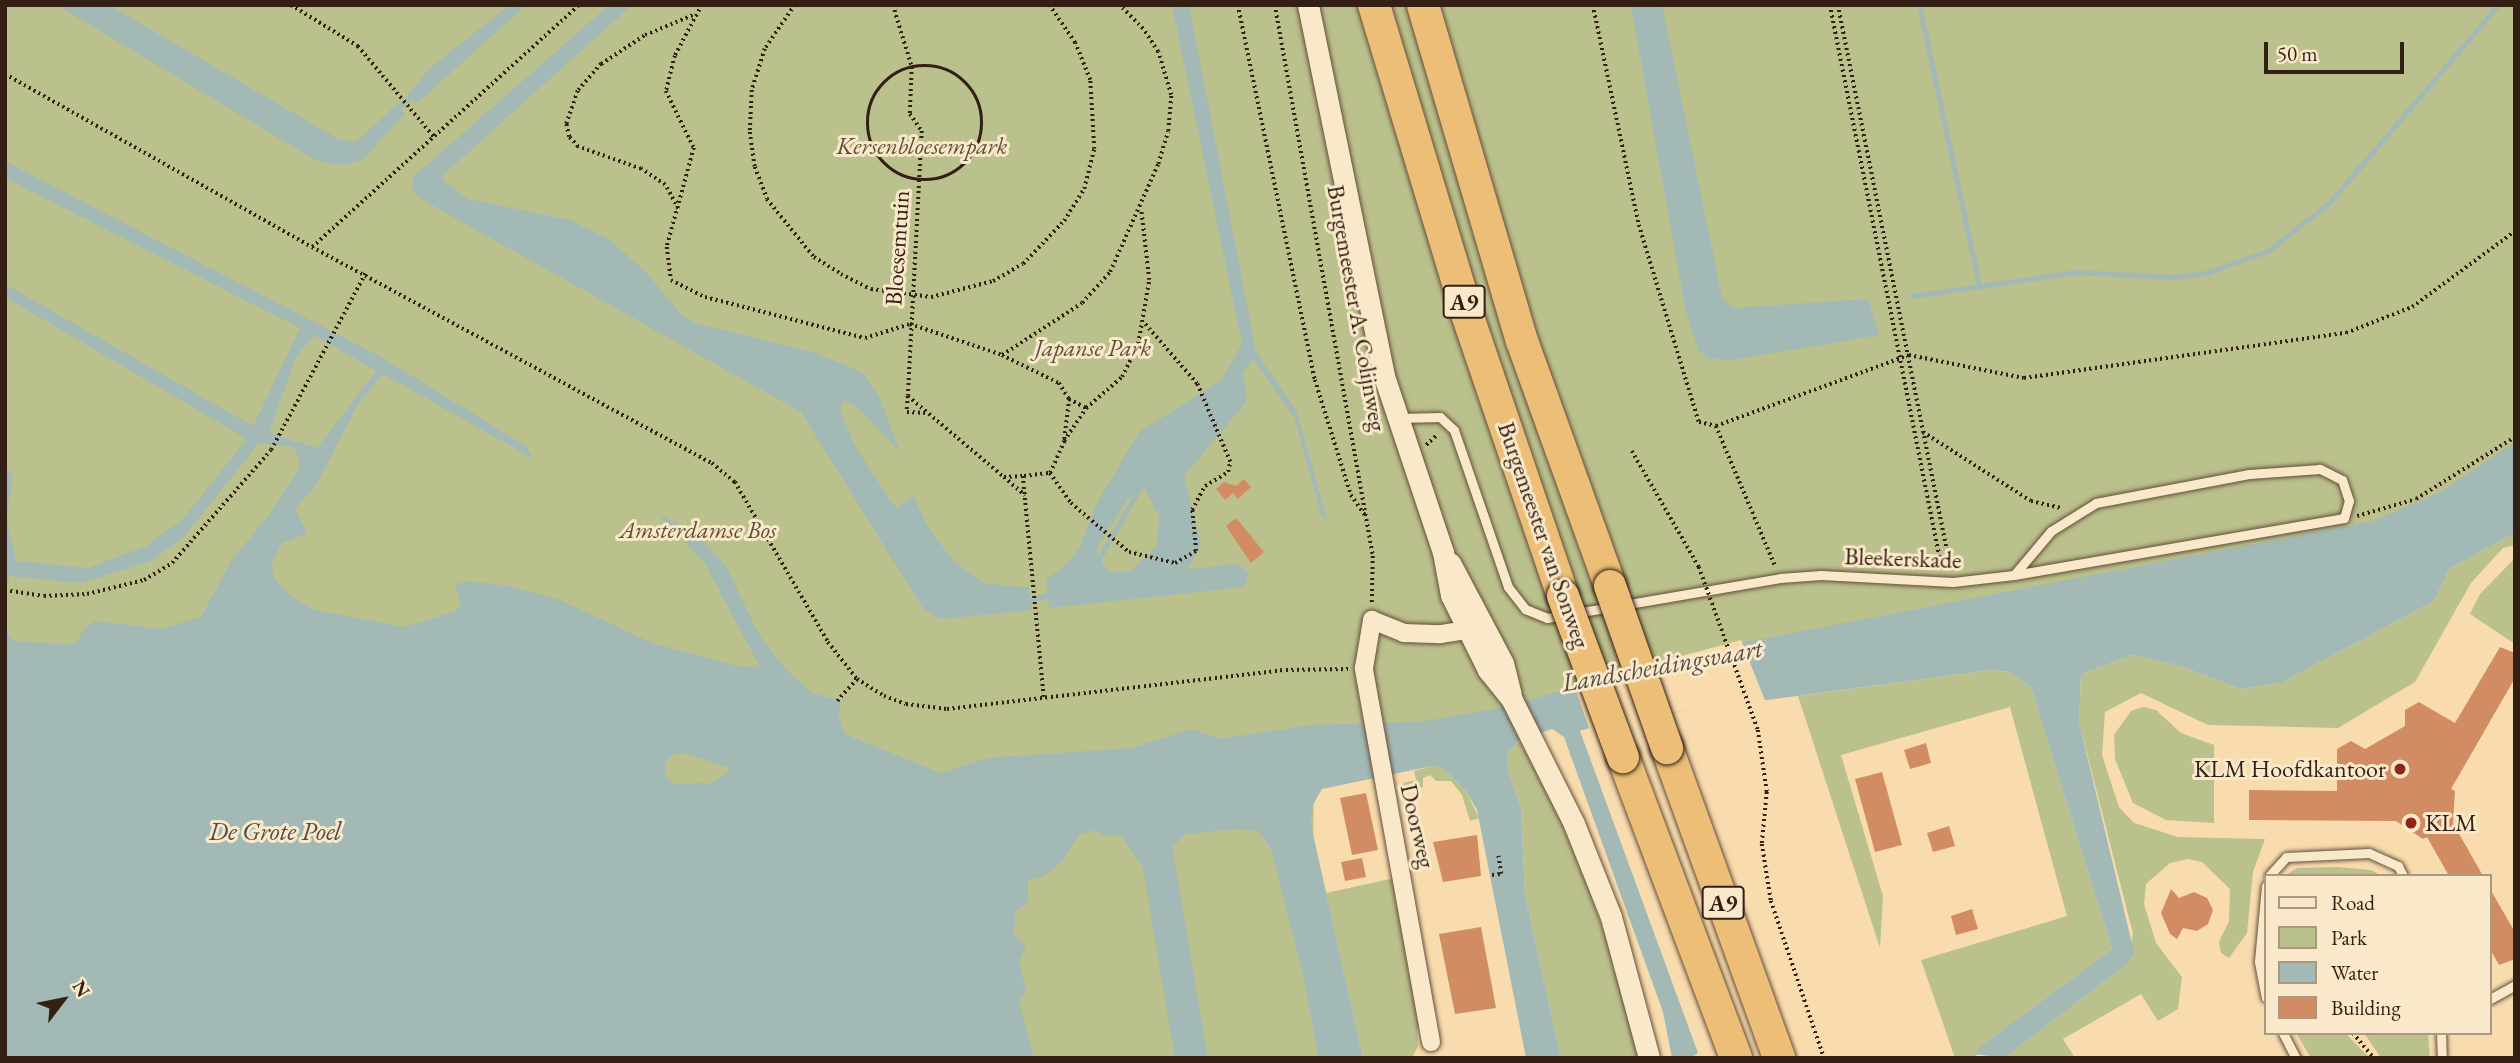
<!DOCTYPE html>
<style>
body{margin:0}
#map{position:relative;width:2520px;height:1063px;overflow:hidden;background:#f8dcae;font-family:"EB Garamond",serif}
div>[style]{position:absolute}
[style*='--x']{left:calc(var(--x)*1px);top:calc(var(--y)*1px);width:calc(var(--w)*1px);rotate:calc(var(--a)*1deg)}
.green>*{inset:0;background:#bbc18c}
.water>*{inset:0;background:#a2b9b6}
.pier>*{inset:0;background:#f8dcae}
.stream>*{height:5px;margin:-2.5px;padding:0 2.5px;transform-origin:2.5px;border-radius:2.5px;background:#a2b9b6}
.canal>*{height:19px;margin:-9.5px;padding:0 9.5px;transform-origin:9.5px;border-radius:9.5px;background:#a2b9b6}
.building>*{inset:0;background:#d28c63}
.path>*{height:3.5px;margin-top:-1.75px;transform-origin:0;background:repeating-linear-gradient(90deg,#331f14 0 2px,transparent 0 5.5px)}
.path>.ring{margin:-1.75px;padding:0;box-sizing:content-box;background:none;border:3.5px solid #331f14;border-radius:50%}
.roads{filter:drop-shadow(0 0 2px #644e3a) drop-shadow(0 0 2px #644e3a)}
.service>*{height:9px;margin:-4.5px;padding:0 4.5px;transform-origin:4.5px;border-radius:4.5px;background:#fae8ca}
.minor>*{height:18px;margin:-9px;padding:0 9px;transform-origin:9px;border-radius:9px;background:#fae8ca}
.tertiary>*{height:21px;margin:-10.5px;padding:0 10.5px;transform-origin:10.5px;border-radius:10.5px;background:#fae8ca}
.motorway>*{height:32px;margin:-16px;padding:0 16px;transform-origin:16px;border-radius:16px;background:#ecbe77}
.path-bridge>*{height:3.5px;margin-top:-1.75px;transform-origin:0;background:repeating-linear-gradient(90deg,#331f14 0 2px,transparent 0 5.5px)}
.bridges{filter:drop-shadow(0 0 2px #331f14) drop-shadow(0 0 2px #331f14)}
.motorway-bridge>*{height:32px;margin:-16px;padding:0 16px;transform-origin:16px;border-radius:16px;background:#ecbe77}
.dots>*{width:19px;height:19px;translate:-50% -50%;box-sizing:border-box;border:4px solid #fae8ca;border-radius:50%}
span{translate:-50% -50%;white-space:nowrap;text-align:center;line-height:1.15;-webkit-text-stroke:6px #fae8ca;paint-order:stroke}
.shield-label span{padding:2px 5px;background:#fae8ca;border:2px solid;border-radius:5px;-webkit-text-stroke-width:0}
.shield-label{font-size:23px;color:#331f14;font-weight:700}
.park-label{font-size:24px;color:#5c5038;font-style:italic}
.street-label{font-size:24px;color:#331f14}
.poi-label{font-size:24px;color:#331f14}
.right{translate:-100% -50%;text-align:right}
.left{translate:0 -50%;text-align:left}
.water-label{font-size:26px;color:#544d45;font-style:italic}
.frame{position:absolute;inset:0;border:7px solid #331f14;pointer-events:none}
.legend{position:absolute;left:2264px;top:874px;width:228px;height:161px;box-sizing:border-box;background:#fae8ca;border:2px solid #aa9881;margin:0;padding:9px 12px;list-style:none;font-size:21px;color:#331f14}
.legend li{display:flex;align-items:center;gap:14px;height:35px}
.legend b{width:35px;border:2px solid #aa9881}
.north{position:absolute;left:28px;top:965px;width:70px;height:70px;-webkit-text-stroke:5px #fae8ca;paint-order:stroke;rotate:58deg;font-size:19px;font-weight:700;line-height:28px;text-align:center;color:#331f14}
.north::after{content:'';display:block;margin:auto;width:24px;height:32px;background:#331f14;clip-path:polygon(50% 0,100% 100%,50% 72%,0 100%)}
.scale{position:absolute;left:2264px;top:42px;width:140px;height:32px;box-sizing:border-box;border:4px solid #331f14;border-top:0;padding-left:9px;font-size:21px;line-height:24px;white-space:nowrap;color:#331f14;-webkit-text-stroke:5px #fae8ca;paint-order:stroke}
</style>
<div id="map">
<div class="green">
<i style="clip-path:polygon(5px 5px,2515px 5px,2515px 451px,2424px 520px,1418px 732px,1314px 793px,1313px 845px,1355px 1058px,5px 1058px)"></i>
<i style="clip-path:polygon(2515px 533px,2515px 545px,2503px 548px,2471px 583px,2415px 682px,2338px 728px,2208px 725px,2141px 693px,2105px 712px,2102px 755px,2119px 807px,2134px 823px,2178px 837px,2265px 839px,2253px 872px,2247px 933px,2229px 958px,2221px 953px,2219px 942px,2229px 921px,2230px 889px,2202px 862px,2188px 859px,2170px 863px,2146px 884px,2144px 904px,2156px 943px,2182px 977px,2178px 1009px,2158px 1021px,2141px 994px,2063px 1039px,2075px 1058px,2004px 1058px,2126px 965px,2133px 934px,2079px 722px,2081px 674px,2133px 655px,2177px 665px,2241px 689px,2281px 683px,2434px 601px,2450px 568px)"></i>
<i style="clip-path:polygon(2515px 558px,2515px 644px,2470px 614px,2480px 594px)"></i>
<i style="clip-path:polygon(1991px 670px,2010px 672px,2031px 688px,2112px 949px,1983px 1044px,1975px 1058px,1955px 1058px,1921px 960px,2067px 916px,2010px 707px,1841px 755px,1883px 896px,1880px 948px,1798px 696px)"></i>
<i style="clip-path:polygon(2143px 707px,2156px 710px,2181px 733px,2214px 745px,2214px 823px,2166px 820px,2133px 803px,2115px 759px,2114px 735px,2131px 711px)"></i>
<i style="clip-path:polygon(1520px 740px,1572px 842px,1611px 952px,1639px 1058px,1561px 1058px,1525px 895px,1521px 807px,1507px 769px,1508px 753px)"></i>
<i style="clip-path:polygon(1432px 766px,1443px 768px,1466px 791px,1479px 818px,1470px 821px,1462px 795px,1451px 781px,1436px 781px,1430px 775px,1423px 778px,1423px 787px,1403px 792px,1403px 783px,1416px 780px,1414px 771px)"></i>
<i style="clip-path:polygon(2337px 867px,2371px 870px,2382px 876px,2284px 876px,2297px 868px)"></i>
<i style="clip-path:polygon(1399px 877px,1422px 1028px,1417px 1029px,1418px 1046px,1412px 1058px,1363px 1058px,1326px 893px)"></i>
<i style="clip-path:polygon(2296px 1033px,2345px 1033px,2370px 1058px,2311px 1058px)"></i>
<i style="clip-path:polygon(2364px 1033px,2428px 1033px,2430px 1058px,2381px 1058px)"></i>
</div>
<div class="water">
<i style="clip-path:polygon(57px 5px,109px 5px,340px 140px,356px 142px,396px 105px,405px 114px,361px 161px,338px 165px,317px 161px)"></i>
<i style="clip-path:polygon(510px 5px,526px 5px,416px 104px,408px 94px,431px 67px)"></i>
<i style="clip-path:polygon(609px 5px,632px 5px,443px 175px,444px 181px,468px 199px,570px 220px,610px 240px,648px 274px,681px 315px,695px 323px,816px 353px,863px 373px,879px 396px,900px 452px,854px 404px,844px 401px,840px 410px,855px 446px,892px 503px,898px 508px,913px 495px,927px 525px,953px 561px,984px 583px,1029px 588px,1032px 610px,941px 619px,924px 610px,801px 412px,421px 199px,412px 190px,413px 177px)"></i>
<i style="clip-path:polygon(evenodd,1172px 5px,1189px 5px,1256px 352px,1297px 412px,1327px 519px,1322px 517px,1294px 417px,1253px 359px,1243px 373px,1247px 401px,1184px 476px,1201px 544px,1188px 569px,1237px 564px,1249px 572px,1244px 587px,1049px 608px,1046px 580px,1067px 564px,1080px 547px,1097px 503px,1139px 432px,1220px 381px,1242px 344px,1172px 5px,1145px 488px,1159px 518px,1157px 546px,1130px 572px,1109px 571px,1098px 557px,1097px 547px,1128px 499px,1145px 488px)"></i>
<i style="clip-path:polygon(1631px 5px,1662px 5px,1722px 297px,1732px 308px,1868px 299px,1879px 335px,1731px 360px,1708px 358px,1698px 350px,1685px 308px)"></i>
<i style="clip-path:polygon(evenodd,5px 161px,383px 358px,526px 446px,534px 459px,383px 374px,358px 404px,316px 485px,295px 509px,307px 533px,282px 543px,271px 564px,275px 579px,289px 595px,315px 610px,404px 627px,456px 611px,461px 603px,455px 585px,466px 581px,509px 586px,560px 600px,652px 643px,741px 667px,760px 667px,704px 562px,657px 513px,696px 534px,726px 566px,760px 636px,785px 669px,813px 693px,841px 702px,838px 714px,851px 750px,900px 774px,927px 778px,987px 758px,1131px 748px,1192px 729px,1219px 739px,1310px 725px,1420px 722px,1503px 707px,1715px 648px,2373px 521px,2440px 492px,2515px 442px,2515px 533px,2450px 568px,2434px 601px,2281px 683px,2241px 689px,2177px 665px,2133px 655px,2081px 674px,2079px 722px,2134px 952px,2126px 965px,2004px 1058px,1975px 1054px,1983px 1044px,2112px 949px,2031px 688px,2010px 672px,1991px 670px,1610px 721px,1580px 731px,1698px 1053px,1690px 1058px,1672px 1058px,1663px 1012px,1564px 737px,1552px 729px,1520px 740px,1508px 753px,1507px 769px,1521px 807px,1525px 895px,1561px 1058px,1526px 1058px,1477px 810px,1466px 791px,1443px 768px,1432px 766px,1322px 789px,1312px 806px,1311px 825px,1363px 1058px,1318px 1058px,1305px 983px,1271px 849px,1258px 831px,1234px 829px,1186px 834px,1172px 847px,1208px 1058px,1175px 1058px,1143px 867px,1121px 835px,1104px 836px,1097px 830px,1080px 834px,1062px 861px,1044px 876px,1028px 880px,1028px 901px,1016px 911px,1013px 933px,1026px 948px,1019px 960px,1026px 992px,1019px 1001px,1034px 1058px,5px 1058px,5px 630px,15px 642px,76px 644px,85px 627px,95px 621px,161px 629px,201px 617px,231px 561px,271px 512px,299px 468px,299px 458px,294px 447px,259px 443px,181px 540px,149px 562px,81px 583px,10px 576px,5px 591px,5px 464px,13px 476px,7px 518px,16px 561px,88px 568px,146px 546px,183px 519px,247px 439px,5px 297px,5px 284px,253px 426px,300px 328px,5px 178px,5px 161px,314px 335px,376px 371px,317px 448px,269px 433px,295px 359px,314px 335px,5px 161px,687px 753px,728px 768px,735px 776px,731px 787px,720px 793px,705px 783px,673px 784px,665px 776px,665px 764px,672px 755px,687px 753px)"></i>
</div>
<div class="pier">
<i style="clip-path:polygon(1741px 640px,1766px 703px,1675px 712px,1590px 731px,1574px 685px)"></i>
</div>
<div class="stream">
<i style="--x:1919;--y:5;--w:285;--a:77.9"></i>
<i style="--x:395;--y:110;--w:25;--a:-42"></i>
<i style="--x:1912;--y:296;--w:166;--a:-8.3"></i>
<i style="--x:2076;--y:272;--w:97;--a:3"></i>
<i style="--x:2173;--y:277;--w:34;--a:-7"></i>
<i style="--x:2207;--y:273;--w:66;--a:-20.4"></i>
<i style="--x:2269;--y:250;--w:76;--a:-38.1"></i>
<i style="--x:2329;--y:203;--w:260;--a:-49.5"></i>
<i style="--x:1096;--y:564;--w:84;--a:-60.1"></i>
<i style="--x:1025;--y:602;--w:29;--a:-18"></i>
</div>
<div class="canal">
<i style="--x:825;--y:736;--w:138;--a:22.1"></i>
<i style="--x:695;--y:804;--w:72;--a:-33"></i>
</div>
<div class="building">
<i style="clip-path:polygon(1244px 479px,1251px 487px,1238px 499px,1233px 493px,1225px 500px,1216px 489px,1224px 482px,1236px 486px)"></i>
<i style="clip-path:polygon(1236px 518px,1264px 552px,1251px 563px,1226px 526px)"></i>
<i style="clip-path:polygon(2500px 647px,2515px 653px,2515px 678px,2451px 789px,2455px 791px,2453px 823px,2483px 876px,2449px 876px,2427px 837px,2423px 839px,2396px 821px,2249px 820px,2249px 790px,2337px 791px,2337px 749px,2351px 741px,2365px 749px,2405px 726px,2405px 710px,2419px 702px,2455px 723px)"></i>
<i style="clip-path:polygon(1926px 743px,1931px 763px,1910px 769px,1904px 750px)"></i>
<i style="clip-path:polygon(1882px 772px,1902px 845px,1875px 852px,1855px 779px)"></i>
<i style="clip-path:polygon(1366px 793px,1378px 850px,1352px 855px,1340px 798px)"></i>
<i style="clip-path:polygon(1949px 826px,1955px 846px,1933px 852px,1927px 833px)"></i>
<i style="clip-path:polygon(1477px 835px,1481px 876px,1443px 882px,1433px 842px)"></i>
<i style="clip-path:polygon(1362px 858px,1366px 877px,1345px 881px,1341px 862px)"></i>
<i style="clip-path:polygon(2171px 889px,2179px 898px,2194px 892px,2207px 898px,2213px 910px,2208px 924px,2197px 931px,2183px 928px,2177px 939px,2170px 934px,2161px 913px)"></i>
<i style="clip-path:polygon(2490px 889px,2515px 932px,2515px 959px,2499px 965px,2490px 949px)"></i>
<i style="clip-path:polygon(1972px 909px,1978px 929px,1956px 935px,1951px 916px)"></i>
<i style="clip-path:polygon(1481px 927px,1496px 1008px,1455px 1014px,1439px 934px)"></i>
</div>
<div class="path">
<i style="--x:291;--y:5;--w:79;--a:31.5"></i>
<i style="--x:358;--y:46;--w:119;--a:50.1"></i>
<i style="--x:702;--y:5;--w:58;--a:117.9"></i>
<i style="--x:675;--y:56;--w:36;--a:104"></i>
<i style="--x:666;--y:91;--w:64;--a:63.8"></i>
<i style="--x:694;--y:148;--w:103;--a:105.3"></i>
<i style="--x:667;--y:247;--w:33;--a:83"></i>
<i style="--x:671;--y:280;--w:38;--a:27"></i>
<i style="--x:705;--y:297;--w:165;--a:14.4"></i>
<i style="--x:865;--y:338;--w:47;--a:-17.3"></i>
<i style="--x:910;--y:324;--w:97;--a:18.6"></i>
<i style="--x:1002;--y:355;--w:95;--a:-33"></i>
<i style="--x:1082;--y:303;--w:42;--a:-47.9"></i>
<i style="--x:1110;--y:272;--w:118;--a:-66"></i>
<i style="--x:1158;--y:164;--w:34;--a:-73"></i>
<i style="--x:1168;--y:131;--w:36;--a:-85"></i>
<i style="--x:1171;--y:95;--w:45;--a:-106.8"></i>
<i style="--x:1158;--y:52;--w:27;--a:-123"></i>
<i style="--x:1143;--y:29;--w:34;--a:-135"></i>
<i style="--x:795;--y:5;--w:53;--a:124.3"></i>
<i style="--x:765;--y:49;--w:43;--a:107.6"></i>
<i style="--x:752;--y:90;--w:42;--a:92.7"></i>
<i style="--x:750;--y:132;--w:35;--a:82"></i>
<i style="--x:755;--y:167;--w:34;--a:69"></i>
<i style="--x:767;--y:199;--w:75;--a:51"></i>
<i style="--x:814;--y:257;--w:32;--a:32"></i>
<i style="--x:841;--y:274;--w:34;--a:27"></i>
<i style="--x:871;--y:289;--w:61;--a:7.6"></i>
<i style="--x:931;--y:297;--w:64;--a:-14.5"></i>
<i style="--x:993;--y:281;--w:34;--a:-30"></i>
<i style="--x:1023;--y:264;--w:59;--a:-46.4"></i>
<i style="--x:1064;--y:221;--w:38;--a:-58"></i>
<i style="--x:1084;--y:189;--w:41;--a:-76"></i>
<i style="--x:1094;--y:149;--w:69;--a:-93.3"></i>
<i style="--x:1090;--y:80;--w:40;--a:-112"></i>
<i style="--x:1075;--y:43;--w:46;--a:-124.4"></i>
<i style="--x:893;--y:5;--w:65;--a:73"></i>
<i style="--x:912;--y:67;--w:47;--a:92.4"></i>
<i style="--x:910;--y:114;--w:21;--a:55"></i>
<i style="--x:922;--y:131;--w:265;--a:93"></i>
<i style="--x:908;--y:396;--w:126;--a:40.2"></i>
<i style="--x:1004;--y:477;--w:19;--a:-3"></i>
<i style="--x:1023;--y:476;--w:222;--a:84.6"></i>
<i style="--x:1238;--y:5;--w:383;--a:78.4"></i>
<i style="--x:1315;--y:380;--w:121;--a:72.6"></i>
<i style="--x:1351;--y:495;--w:24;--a:55"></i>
<i style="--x:1275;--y:5;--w:560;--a:79.91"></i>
<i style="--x:1373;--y:556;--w:47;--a:91.2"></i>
<i style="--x:1593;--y:5;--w:225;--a:78.2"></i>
<i style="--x:1639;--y:225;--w:206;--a:73.1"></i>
<i style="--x:1699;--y:422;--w:17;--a:13"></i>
<i style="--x:1716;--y:426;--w:152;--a:67.1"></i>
<i style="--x:1830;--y:5;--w:575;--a:78.77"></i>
<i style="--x:1838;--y:5;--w:576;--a:78.69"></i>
<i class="ring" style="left:868px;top:66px;width:110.5px;height:110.5px"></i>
<i style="--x:5;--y:74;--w:352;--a:29.4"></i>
<i style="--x:312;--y:247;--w:455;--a:28.4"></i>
<i style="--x:712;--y:463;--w:30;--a:40"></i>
<i style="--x:735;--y:482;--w:185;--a:59.8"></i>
<i style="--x:828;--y:642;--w:47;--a:51.9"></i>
<i style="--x:857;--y:679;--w:32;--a:32"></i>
<i style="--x:884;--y:696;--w:23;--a:20"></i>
<i style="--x:906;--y:704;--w:41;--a:7"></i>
<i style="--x:947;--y:709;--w:341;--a:-6.6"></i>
<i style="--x:1286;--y:670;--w:62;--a:-0.9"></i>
<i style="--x:678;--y:209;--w:27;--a:-118"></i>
<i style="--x:665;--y:185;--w:29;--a:-146"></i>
<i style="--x:641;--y:169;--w:67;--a:-160.8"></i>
<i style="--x:578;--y:147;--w:13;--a:-132"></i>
<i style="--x:569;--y:137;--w:13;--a:-103"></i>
<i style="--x:566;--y:124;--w:36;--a:-71"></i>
<i style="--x:578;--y:90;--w:35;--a:-49"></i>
<i style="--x:601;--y:64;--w:53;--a:-33.4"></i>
<i style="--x:645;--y:35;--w:52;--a:-22.6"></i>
<i style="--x:312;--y:247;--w:360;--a:-42.2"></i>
<i style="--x:1002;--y:355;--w:64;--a:26.2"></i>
<i style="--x:1059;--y:383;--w:19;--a:58"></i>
<i style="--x:1069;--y:399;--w:19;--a:28"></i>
<i style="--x:908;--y:396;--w:16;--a:94"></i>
<i style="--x:907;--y:412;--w:20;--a:3"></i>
<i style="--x:1716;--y:426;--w:206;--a:-20.2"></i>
<i style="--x:1909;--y:355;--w:117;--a:11.3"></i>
<i style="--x:2024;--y:378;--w:325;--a:-8"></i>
<i style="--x:2346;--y:333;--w:71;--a:-21.5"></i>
<i style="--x:2412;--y:307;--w:128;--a:-36.4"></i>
<i style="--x:1923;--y:432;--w:128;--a:32.6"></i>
<i style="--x:2031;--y:501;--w:31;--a:13"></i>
<i style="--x:1064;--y:439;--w:40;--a:-82.9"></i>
<i style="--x:1426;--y:445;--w:16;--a:-43"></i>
<i style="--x:1632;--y:451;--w:134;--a:60"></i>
<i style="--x:1050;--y:473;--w:37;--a:55"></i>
<i style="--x:1071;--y:503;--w:76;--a:40.2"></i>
<i style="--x:1129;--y:552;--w:47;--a:13.4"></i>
<i style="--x:1175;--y:563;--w:24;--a:-30"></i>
<i style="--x:1196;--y:551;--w:41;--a:-95.6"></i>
<i style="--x:1192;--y:510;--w:27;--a:-62"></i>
<i style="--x:1205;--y:486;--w:27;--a:-31"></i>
<i style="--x:1228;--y:472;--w:10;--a:-79"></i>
<i style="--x:1230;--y:462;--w:85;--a:-112.9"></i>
<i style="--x:1197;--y:384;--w:82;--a:-131.1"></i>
<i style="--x:1024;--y:476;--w:26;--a:-7"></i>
<i style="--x:1050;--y:473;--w:35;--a:-66"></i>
<i style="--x:1064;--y:441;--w:40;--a:-56"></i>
<i style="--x:1086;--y:408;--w:48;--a:-40.7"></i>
<i style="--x:1122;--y:377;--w:37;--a:-64"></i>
<i style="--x:1138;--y:344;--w:65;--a:-80.2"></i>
<i style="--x:1149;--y:280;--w:70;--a:-96.5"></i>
<i style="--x:1004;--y:477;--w:28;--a:41"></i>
<i style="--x:2357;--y:516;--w:61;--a:-16.1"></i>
<i style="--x:2416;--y:499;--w:117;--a:-32.1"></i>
<i style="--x:5;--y:590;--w:39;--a:9"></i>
<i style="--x:44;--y:596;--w:43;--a:-2.7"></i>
<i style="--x:87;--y:594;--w:59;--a:-13.8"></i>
<i style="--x:144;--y:580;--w:33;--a:-31"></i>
<i style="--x:172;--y:563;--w:150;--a:-48.8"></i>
<i style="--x:271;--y:450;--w:200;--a:-61.9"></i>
<i style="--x:837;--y:701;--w:30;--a:-48"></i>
<i style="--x:1758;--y:730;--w:63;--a:81.7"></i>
<i style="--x:1767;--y:792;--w:52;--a:95.5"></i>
<i style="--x:1762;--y:844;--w:58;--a:81"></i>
<i style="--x:1771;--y:901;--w:166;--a:71.3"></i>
<i style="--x:1492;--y:875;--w:9;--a:-6"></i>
<i style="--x:1501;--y:874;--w:18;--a:-99"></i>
<i style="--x:2353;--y:1033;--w:33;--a:50"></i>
</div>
<div class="roads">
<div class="service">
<i style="--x:1399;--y:418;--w:41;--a:-1.4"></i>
<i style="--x:1440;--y:417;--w:19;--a:43"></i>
<i style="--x:1454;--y:430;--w:166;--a:71"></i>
<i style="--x:1508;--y:587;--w:28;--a:52"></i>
<i style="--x:1525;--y:609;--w:24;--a:22"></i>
<i style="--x:1547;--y:618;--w:16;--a:-11"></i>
<i style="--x:1576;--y:613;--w:207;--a:-9.7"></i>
<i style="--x:1780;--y:578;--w:41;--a:-4.2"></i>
<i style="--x:1821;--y:575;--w:132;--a:3"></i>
<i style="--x:1953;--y:582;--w:61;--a:-6.5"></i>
<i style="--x:2014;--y:575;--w:335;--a:-9.8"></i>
<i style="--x:2344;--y:518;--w:18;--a:-74"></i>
<i style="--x:2349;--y:501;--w:22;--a:-108"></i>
<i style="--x:2342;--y:480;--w:25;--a:-153"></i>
<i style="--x:2320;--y:469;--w:71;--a:176"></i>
<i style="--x:2249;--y:474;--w:156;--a:169.3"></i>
<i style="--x:2096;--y:503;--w:53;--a:148.1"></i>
<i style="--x:2051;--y:531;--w:57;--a:130.1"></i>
<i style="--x:2269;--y:876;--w:25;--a:-48"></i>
<i style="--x:2286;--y:857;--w:83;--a:-2.8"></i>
<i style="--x:2369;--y:853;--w:32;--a:24"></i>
<i style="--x:2398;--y:866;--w:11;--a:63"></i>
<i style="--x:2266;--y:886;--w:76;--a:95.3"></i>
<i style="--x:2259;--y:962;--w:36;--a:79"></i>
<i style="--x:2490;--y:999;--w:29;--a:-29"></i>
<i style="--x:2283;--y:1033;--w:28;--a:63"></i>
<i style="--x:2441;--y:1033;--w:25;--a:88"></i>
</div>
<div class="minor">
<i style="--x:1431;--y:1042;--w:380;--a:-100.2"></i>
<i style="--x:1364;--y:668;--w:49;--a:-80.5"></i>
<i style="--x:1372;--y:620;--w:35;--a:22"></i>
<i style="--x:1404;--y:633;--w:37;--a:2"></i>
<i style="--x:1441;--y:634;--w:37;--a:-9"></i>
</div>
<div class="tertiary">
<i style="--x:1308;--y:5;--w:379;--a:78.4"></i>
<i style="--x:1384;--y:376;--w:186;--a:71.5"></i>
<i style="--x:1443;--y:552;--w:44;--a:79.5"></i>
<i style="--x:1451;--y:595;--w:84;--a:63.7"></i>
<i style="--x:1488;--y:670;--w:38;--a:51"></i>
<i style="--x:1512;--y:700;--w:139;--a:63.4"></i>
<i style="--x:1574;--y:824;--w:100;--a:68.3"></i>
<i style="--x:1611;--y:917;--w:146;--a:74.9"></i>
<i style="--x:1450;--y:563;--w:113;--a:62.1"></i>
<i style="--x:1503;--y:663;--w:32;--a:76"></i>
</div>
<div class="motorway">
<i style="--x:1374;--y:5;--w:323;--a:73.2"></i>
<i style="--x:1467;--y:314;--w:298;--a:71.2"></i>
<i style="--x:1423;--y:5;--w:350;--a:73.6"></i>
<i style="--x:1522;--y:341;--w:260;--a:70.2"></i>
<i style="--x:1667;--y:748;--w:330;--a:70.1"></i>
<i style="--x:1623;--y:757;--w:322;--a:69.4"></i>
</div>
</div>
<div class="path-bridge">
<i style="--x:1699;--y:567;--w:173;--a:70.1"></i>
</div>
<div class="bridges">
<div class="motorway-bridge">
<i style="--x:1610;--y:586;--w:172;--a:70.6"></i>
<i style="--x:1563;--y:596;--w:172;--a:69.6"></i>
</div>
</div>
<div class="dots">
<i style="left:2400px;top:769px;background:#8f2418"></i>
<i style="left:2411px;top:823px;background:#8f2418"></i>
</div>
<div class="shield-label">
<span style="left:1464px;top:302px">A9</span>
<span style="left:1723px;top:903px">A9</span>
</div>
<div class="park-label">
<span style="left:922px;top:146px">Kersenbloesempark</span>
<span style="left:1093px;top:348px">Japanse Park</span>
<span style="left:698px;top:530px">Amsterdamse Bos</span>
</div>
<div class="street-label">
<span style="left:897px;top:248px;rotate:-86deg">Bloesemtuin</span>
<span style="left:1357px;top:308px;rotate:80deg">Burgemeester A. Colijnweg</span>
<span style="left:1544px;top:535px;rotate:71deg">Burgemeester van Sonweg</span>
<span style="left:1903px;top:558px;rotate:2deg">Bleekerskade</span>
<span style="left:1418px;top:826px;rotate:77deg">Doorweg</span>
</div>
<div class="poi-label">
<span class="right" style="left:2386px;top:769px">KLM Hoofdkantoor</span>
<span class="left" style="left:2425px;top:823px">KLM</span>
</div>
<div class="water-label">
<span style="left:1662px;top:666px;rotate:-10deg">Landscheidingsvaart</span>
<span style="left:275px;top:832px">De Grote Poel</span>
</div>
<div class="frame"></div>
<ul class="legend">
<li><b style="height:9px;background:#fae8ca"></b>Road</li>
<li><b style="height:19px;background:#bbc18c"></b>Park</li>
<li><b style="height:19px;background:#a2b9b6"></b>Water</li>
<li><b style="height:19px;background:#d28c63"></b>Building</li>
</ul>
<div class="north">N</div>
<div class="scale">50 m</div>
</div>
